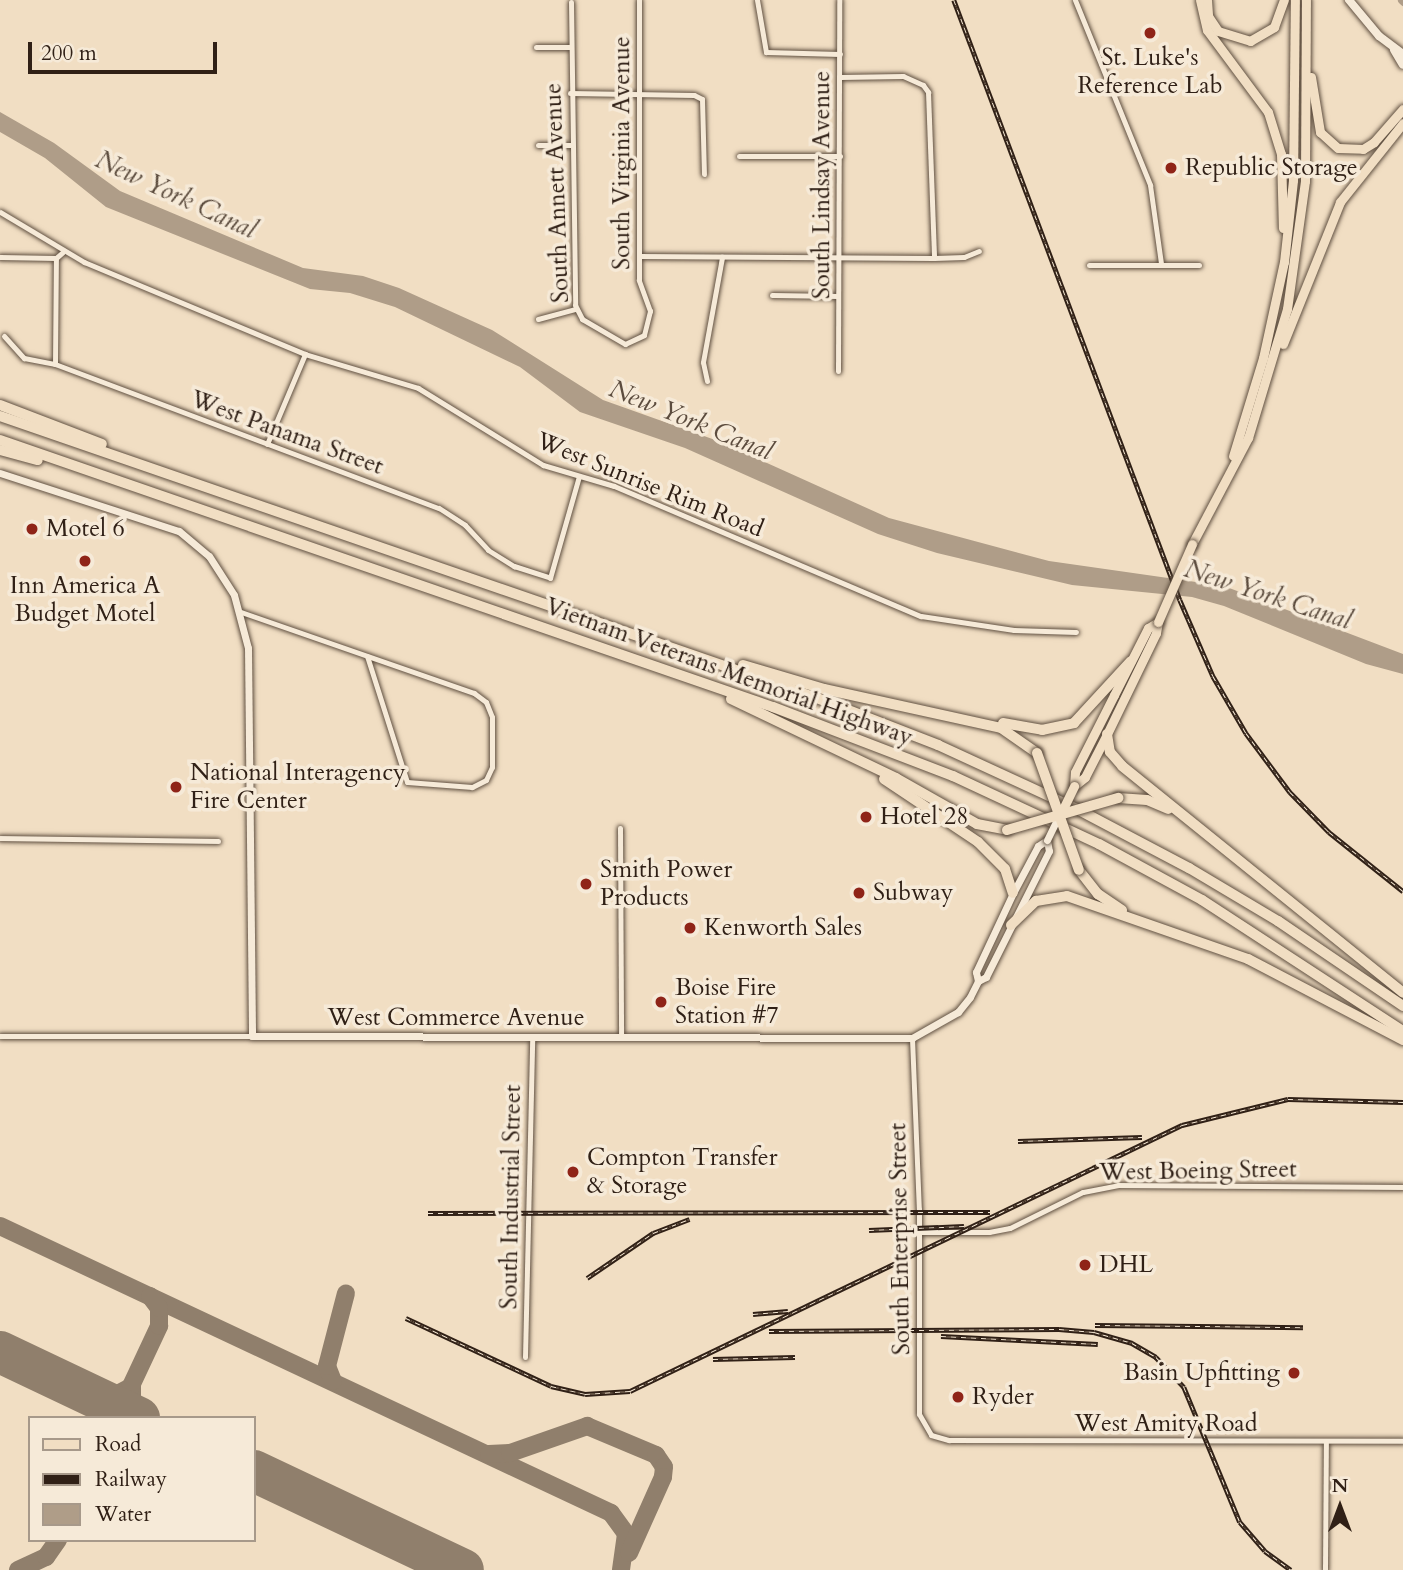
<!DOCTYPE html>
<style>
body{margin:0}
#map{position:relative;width:1403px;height:1570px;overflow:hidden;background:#f1dec3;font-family:Cardo,serif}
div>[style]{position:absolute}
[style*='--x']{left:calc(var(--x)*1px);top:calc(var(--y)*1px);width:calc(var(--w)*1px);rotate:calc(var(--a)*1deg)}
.water>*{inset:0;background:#af9d88}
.canal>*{height:7px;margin:-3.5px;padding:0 3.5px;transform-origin:3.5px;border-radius:3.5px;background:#af9d88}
.taxiway>*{height:18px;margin:-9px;padding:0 9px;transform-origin:9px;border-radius:9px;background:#907f6c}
.runway>*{height:42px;margin:-21px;padding:0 21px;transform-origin:21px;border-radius:21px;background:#907f6c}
.roads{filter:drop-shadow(0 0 2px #605041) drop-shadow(0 0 2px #605041)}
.minor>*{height:5px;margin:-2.5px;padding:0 2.5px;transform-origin:2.5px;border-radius:2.5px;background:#f6ead8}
.tertiary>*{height:7px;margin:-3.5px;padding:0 3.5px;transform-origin:3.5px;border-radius:3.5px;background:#f6ead8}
.secondary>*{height:8px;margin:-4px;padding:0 4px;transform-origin:4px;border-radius:4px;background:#f6ead8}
.primary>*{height:9px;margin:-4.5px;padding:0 4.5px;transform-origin:4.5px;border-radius:4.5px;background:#f1dec3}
.motorway>*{height:10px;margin:-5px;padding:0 5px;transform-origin:5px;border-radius:5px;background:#f1dec3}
.rail>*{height:4.5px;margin-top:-2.25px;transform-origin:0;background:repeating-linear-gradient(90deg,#f6ead8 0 5px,#302016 0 10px);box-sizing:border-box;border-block:2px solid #302016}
.bridges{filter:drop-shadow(0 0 2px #605041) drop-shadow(0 0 2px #605041)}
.tertiary-bridge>*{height:7px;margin:-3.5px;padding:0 3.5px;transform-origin:3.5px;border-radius:3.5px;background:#f6ead8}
.primary-bridge>*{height:9px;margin:-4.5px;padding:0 4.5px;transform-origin:4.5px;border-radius:4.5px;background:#f1dec3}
.motorway-bridge>*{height:10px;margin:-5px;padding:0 5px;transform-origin:5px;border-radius:5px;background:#f1dec3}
.dots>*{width:19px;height:19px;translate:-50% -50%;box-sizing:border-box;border:4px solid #f6ead8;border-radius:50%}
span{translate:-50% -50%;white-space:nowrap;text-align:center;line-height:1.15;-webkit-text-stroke:7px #f6ead8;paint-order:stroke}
.poi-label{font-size:24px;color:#302016}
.left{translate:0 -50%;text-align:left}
.right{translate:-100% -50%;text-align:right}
.street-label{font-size:24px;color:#302016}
.water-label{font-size:26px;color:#5c4c3e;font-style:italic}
.legend{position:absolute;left:28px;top:1416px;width:228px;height:126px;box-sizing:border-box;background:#f6ead8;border:2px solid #a7998a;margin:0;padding:9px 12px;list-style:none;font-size:21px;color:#302016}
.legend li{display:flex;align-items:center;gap:14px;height:35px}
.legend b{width:35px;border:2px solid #a7998a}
.north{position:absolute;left:1305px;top:1472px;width:70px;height:70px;-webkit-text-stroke:5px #f6ead8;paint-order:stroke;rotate:0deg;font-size:19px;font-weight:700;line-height:28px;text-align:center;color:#302016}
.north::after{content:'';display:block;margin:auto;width:24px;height:32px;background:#302016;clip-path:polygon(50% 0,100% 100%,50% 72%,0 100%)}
.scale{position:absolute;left:28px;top:42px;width:189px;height:32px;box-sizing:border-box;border:4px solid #302016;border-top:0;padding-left:9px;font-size:21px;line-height:24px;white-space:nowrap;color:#302016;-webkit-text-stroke:5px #f6ead8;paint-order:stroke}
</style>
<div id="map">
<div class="water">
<i style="clip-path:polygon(0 112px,54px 143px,120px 191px,303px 268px,363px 276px,399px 288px,492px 330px,603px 400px,718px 441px,889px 518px,1049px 561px,1224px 586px,1403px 654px,1403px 674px,1366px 664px,1224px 606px,1192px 597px,1072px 585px,937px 553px,878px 534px,685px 448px,580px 412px,520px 367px,395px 307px,350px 293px,310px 289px,106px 207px,45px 158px,0 132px)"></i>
</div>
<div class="canal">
<i style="--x:1401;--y:0;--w:3;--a:45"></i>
</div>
<div class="taxiway">
<i style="--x:0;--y:1226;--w:675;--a:25.16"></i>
<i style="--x:611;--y:1513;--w:26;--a:54"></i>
<i style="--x:626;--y:1534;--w:36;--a:98"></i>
<i style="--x:333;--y:1381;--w:16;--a:-112"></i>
<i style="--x:327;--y:1366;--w:75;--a:-75.4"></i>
<i style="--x:132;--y:1385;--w:18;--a:90"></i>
<i style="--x:132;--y:1403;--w:19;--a:54"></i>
<i style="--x:91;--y:1395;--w:19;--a:9"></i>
<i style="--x:110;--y:1398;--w:21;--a:-28"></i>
<i style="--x:116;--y:1418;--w:102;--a:-64.9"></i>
<i style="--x:159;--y:1326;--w:18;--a:-90"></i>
<i style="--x:159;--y:1308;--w:15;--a:-127"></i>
<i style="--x:489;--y:1454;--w:21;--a:-3"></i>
<i style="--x:510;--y:1453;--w:82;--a:-19.3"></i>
<i style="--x:587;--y:1426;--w:75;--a:22.8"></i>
<i style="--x:656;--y:1455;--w:14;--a:56"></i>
<i style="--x:664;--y:1467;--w:10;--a:96"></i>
<i style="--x:663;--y:1477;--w:83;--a:114.1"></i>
<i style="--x:18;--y:1570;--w:31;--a:-25"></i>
<i style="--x:46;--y:1557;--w:21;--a:-55"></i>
</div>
<div class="runway">
<i style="--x:0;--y:1352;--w:154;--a:25.4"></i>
<i style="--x:254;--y:1471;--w:231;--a:25.3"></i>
</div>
<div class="roads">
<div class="minor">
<i style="--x:757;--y:0;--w:53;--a:80.2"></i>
<i style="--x:766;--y:52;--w:74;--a:1.5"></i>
<i style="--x:1075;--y:0;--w:200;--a:67.9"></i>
<i style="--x:1150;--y:185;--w:79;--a:82"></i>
<i style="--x:571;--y:2;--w:303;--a:89.2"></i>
<i style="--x:575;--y:305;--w:16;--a:63"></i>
<i style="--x:582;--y:319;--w:50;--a:30.2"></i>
<i style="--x:625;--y:344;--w:21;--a:-25"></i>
<i style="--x:644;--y:335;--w:25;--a:-76"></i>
<i style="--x:650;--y:311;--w:33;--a:-110"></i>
<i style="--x:639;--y:280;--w:280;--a:-90"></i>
<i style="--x:536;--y:47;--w:34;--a:0"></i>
<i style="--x:840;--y:77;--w:63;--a:-0.9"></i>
<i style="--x:903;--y:76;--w:22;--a:24"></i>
<i style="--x:923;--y:85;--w:9;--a:54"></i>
<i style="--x:928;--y:92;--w:166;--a:87.9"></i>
<i style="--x:570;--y:93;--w:124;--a:0.9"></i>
<i style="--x:694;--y:95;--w:9;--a:27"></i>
<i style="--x:702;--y:99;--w:75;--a:88.5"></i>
<i style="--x:538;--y:145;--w:32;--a:0"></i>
<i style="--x:739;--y:156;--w:101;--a:0"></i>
<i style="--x:0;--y:212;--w:98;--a:30.8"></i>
<i style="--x:84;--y:262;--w:239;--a:22.6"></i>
<i style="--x:305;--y:354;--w:118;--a:16.7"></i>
<i style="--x:418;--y:388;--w:147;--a:31.6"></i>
<i style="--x:543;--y:465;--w:74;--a:16.5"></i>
<i style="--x:614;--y:486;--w:333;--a:23"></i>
<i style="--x:921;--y:616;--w:94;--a:8.6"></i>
<i style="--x:1014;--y:630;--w:62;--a:1.8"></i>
<i style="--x:639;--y:256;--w:295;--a:0.4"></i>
<i style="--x:934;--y:258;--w:30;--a:-2"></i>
<i style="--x:964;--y:257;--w:16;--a:-22"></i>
<i style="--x:0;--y:257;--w:56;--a:1"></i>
<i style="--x:1089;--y:265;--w:110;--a:0"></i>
<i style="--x:772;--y:295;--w:66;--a:0.9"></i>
<i style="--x:538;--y:319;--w:38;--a:-15"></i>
<i style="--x:4;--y:336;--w:30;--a:48"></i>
<i style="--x:24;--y:358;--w:32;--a:11"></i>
<i style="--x:55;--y:364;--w:410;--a:20.6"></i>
<i style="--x:439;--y:508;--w:31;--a:33"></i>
<i style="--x:465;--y:525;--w:34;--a:47"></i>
<i style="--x:488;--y:550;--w:31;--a:32"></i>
<i style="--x:514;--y:566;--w:38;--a:18"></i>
<i style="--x:550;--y:578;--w:106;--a:-74.1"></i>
<i style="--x:55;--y:364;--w:106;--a:-89.5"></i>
<i style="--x:56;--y:258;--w:9;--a:-41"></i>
<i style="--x:838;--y:371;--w:371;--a:-89.8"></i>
<i style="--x:707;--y:381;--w:19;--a:-102"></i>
<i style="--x:703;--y:362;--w:107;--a:-79.7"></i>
<i style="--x:267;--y:444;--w:98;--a:-67.1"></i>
<i style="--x:241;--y:612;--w:247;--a:19.2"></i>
<i style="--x:474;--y:693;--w:15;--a:37"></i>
<i style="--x:486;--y:702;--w:16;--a:68"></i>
<i style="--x:492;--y:717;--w:50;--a:90"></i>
<i style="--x:492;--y:767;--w:14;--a:115"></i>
<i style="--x:486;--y:780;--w:16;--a:153"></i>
<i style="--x:472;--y:787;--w:65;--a:-175.6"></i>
<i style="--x:407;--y:782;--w:132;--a:-107.6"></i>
<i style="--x:620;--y:828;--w:210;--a:89.7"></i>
<i style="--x:0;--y:838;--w:218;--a:0.8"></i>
<i style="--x:0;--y:1036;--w:252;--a:0"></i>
<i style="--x:912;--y:1038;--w:171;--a:87.7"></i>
<i style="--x:919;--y:1209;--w:205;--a:90"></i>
<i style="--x:919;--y:1414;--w:24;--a:60"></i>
<i style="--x:931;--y:1435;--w:19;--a:16"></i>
<i style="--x:949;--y:1440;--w:454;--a:0.1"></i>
<i style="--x:919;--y:1232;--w:70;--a:0"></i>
<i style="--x:989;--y:1232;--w:21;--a:-11"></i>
<i style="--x:1010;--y:1228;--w:81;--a:-26.3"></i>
<i style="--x:1083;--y:1192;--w:36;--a:-11"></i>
<i style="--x:1118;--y:1185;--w:285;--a:0.4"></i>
<i style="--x:525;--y:1357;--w:319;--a:-88.7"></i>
<i style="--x:1325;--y:1570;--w:128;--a:-89.6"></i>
</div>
<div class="tertiary">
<i style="--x:0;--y:473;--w:188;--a:18"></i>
<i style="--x:179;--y:531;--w:39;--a:40"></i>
<i style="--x:209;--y:556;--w:46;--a:57.3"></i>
<i style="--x:234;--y:595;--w:55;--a:75.2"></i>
<i style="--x:248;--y:648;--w:388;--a:89.4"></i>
<i style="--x:252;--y:1036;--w:660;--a:0.17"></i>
<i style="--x:912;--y:1038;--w:53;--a:-29.5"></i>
<i style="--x:958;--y:1012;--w:19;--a:-51"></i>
<i style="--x:970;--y:997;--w:18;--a:-63"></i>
<i style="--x:978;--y:981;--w:9;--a:-103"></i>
<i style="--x:976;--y:972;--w:87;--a:-64.9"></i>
<i style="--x:1013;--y:893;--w:53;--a:-62"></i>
<i style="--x:1038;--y:846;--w:11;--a:-34"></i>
<i style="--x:1047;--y:840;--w:11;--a:80"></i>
<i style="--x:1049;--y:851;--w:141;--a:116.6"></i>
<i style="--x:986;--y:977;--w:9;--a:153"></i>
</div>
<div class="secondary">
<i style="--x:1349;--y:0;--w:47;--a:50.2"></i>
<i style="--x:1379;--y:36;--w:30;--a:37"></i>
<i style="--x:1394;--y:50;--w:17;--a:59"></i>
</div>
<div class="primary">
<i style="--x:1200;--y:0;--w:31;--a:77"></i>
<i style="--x:1207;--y:30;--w:102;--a:53.4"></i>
<i style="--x:1268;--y:112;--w:44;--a:72.8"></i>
<i style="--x:1281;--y:154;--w:74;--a:88.5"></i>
<i style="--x:1207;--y:0;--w:16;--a:86"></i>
<i style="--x:1208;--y:16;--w:18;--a:56"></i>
<i style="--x:1218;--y:31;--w:34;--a:17"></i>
<i style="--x:1250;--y:41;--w:28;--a:-30"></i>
<i style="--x:1274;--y:27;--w:29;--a:-70"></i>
<i style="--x:1311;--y:77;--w:56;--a:80.7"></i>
<i style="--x:1320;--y:132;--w:24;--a:42"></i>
<i style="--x:1338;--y:148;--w:25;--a:2"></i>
<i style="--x:1363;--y:149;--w:13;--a:-32"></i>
<i style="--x:1374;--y:142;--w:44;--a:-48.7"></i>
<i style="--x:1283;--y:344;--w:153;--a:-68.1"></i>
<i style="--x:1340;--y:202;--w:101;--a:-51.4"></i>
<i style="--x:1233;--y:456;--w:102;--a:-73"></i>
<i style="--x:1263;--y:358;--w:98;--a:-77.7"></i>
<i style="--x:1284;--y:262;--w:82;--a:-83.7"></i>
<i style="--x:1293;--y:180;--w:180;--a:-89.4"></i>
<i style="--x:1192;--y:544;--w:120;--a:-62.2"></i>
<i style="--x:1248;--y:438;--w:135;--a:-73.2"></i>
<i style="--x:1287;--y:309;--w:129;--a:-82"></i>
<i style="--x:1305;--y:181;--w:181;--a:-89.7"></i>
<i style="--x:1074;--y:786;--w:14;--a:-86"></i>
<i style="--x:1075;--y:772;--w:86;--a:-63.1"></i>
<i style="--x:1114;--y:695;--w:75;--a:-63.1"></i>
<i style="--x:1148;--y:628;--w:12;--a:-31"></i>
<i style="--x:1074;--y:786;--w:14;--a:-39"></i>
<i style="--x:1085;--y:777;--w:48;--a:-62.9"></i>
<i style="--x:1107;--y:734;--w:112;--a:-64.1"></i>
<i style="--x:1156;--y:633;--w:11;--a:-80"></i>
</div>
<div class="motorway">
<i style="--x:0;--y:405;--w:109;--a:20.9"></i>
<i style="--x:0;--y:416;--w:864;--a:19.04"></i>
<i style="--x:817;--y:698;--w:130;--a:21.2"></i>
<i style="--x:938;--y:745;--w:153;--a:24.7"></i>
<i style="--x:1077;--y:809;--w:127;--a:27.8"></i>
<i style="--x:1189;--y:868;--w:104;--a:30.8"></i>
<i style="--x:1278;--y:921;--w:151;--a:34.2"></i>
<i style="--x:0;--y:440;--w:818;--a:19.06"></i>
<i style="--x:773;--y:707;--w:193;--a:21"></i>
<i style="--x:953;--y:776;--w:161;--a:25"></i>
<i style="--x:1099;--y:844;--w:117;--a:28.5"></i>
<i style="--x:1202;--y:900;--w:240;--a:33.1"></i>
<i style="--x:0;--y:450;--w:39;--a:15"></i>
<i style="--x:743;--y:665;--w:84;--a:16.5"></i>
<i style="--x:824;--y:689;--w:181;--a:12.4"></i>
<i style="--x:1001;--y:728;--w:44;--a:34.8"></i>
<i style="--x:731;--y:699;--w:183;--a:25.6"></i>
<i style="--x:896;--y:778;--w:93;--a:29.6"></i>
<i style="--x:977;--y:824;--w:31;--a:11"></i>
<i style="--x:1003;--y:723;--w:40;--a:10"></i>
<i style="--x:1042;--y:730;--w:33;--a:-12"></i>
<i style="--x:1074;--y:723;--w:84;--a:-47.4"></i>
<i style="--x:1107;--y:734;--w:18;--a:81"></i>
<i style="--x:1110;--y:752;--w:18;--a:49"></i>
<i style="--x:1122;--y:766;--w:361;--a:38.9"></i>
<i style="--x:884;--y:779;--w:113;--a:33.8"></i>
<i style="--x:978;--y:842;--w:38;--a:45"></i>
<i style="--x:1005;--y:869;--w:25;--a:72"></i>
<i style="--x:1118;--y:798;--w:29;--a:4"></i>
<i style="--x:1147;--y:800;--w:23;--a:23"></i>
<i style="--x:1079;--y:870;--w:31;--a:52"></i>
<i style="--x:1098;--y:894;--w:29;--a:34"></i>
<i style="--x:1011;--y:925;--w:35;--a:-44"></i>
<i style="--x:1036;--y:901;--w:31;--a:-9"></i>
<i style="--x:1067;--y:896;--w:192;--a:19.2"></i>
<i style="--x:1248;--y:959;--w:175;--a:27.6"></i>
</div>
</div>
<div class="rail">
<i style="--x:954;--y:0;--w:641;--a:69.36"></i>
<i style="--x:1180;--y:600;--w:83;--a:66.5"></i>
<i style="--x:1213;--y:676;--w:66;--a:59.9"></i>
<i style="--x:1246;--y:733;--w:74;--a:53.3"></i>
<i style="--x:1290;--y:792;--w:56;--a:45.7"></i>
<i style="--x:1329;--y:832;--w:95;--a:38.6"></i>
<i style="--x:1018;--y:1141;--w:124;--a:-1.8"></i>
<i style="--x:428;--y:1213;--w:562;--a:-0.1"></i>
<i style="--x:869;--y:1230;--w:95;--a:-2.4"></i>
<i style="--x:587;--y:1278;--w:80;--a:-34.3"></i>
<i style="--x:653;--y:1233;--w:39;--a:-21"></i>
<i style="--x:753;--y:1314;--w:35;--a:-5"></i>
<i style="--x:406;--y:1318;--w:160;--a:25.1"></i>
<i style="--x:551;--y:1386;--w:35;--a:13"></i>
<i style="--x:585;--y:1394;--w:45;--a:-3.8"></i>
<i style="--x:630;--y:1391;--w:613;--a:-25.73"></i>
<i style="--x:1182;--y:1125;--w:109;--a:-13.8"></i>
<i style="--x:1288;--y:1099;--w:115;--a:1.5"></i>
<i style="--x:1095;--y:1325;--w:208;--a:0.6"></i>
<i style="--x:769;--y:1331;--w:290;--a:-0.4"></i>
<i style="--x:1059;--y:1329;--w:35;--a:5"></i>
<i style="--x:1094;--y:1332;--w:40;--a:16"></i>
<i style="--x:1132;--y:1343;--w:28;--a:30"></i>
<i style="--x:1156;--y:1357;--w:41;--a:47"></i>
<i style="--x:1184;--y:1387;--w:146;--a:67.5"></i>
<i style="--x:1240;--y:1522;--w:38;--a:49"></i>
<i style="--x:1265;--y:1551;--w:32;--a:36"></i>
<i style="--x:941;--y:1336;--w:157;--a:2.9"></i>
<i style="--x:713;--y:1359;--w:82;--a:-1.4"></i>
</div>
<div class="bridges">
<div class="tertiary-bridge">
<i style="--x:1047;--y:840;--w:28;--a:-64"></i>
</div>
<div class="primary-bridge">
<i style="--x:1158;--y:622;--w:85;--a:-66.4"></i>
<i style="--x:1061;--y:813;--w:30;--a:-64"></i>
</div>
<div class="motorway-bridge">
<i style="--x:1037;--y:753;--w:124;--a:70.3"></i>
<i style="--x:1007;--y:830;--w:116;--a:-16.1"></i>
</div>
</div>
<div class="dots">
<i style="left:1150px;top:33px;background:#8f2418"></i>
<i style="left:1171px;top:168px;background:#8f2418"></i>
<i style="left:32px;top:529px;background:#8f2418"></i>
<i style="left:85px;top:561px;background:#8f2418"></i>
<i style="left:176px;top:787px;background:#8f2418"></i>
<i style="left:866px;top:817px;background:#8f2418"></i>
<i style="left:586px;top:884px;background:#8f2418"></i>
<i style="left:859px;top:893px;background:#8f2418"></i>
<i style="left:690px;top:928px;background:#8f2418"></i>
<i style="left:661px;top:1002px;background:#8f2418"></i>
<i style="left:573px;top:1172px;background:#8f2418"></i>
<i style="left:1085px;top:1265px;background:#8f2418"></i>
<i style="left:1294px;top:1373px;background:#8f2418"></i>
<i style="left:958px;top:1397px;background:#8f2418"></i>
</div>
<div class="poi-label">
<span style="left:1150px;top:72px">St. Luke's<br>Reference Lab</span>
<span class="left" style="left:1185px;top:168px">Republic Storage</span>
<span class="left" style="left:46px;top:529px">Motel 6</span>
<span style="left:85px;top:600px">Inn America A<br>Budget Motel</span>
<span class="left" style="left:190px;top:787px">National Interagency<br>Fire Center</span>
<span class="left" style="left:880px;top:817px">Hotel 28</span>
<span class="left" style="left:600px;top:884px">Smith Power<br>Products</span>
<span class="left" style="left:873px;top:893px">Subway</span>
<span class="left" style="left:704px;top:928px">Kenworth Sales</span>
<span class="left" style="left:675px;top:1002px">Boise Fire<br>Station #7</span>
<span class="left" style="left:587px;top:1172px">Compton Transfer<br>&amp; Storage</span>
<span class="left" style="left:1099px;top:1265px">DHL</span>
<span class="right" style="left:1280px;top:1373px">Basin Upfitting</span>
<span class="left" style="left:972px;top:1397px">Ryder</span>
</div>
<div class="street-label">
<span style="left:622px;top:153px;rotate:-90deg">South Virginia Avenue</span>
<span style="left:822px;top:185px;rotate:-90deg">South Lindsay Avenue</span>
<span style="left:557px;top:193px;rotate:-92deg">South Annett Avenue</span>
<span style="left:287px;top:433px;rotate:20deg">West Panama Street</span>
<span style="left:650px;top:485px;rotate:22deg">West Sunrise Rim Road</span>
<span style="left:729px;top:672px;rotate:20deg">Vietnam Veterans Memorial Highway</span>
<span style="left:456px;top:1018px">West Commerce Avenue</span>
<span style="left:1198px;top:1171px;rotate:-1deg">West Boeing Street</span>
<span style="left:511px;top:1197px;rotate:-89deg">South Industrial Street</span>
<span style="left:900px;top:1239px;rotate:-91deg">South Enterprise Street</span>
<span style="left:1166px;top:1424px">West Amity Road</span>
</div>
<div class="water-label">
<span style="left:176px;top:195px;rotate:25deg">New York Canal</span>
<span style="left:691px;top:420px;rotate:22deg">New York Canal</span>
<span style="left:1268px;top:595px;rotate:18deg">New York Canal</span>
</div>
<ul class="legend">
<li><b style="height:9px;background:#f1dec3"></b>Road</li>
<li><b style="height:9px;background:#302016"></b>Railway</li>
<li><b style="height:19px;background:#af9d88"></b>Water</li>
</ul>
<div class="north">N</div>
<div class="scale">200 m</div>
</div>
